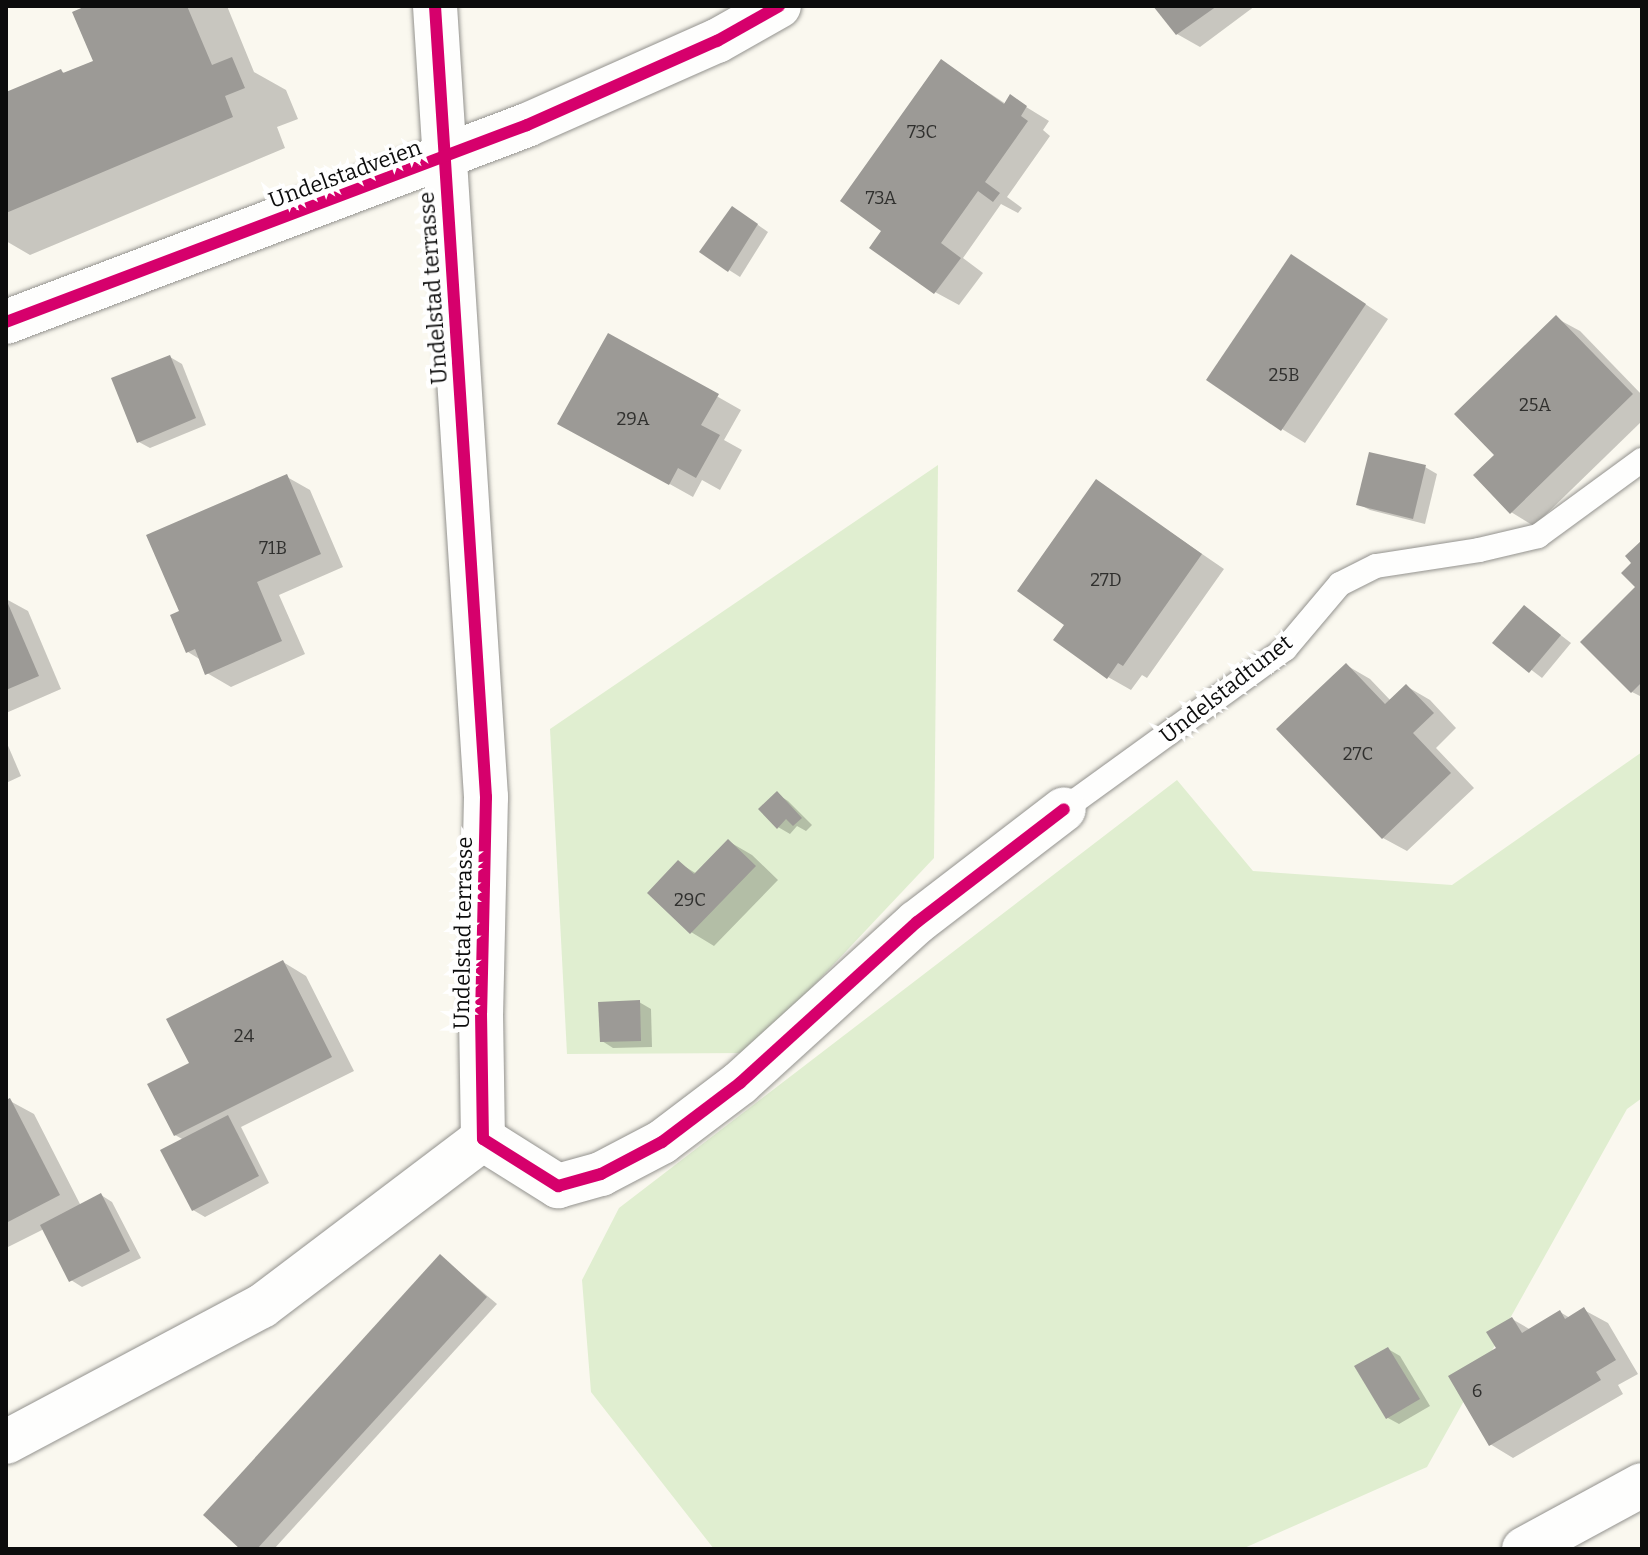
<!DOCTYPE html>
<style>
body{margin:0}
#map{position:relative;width:1648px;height:1555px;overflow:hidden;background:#faf8ef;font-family:Bitter,serif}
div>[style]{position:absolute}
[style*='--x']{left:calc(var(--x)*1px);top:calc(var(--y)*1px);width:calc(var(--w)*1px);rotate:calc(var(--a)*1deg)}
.green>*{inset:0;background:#e0eed0}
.shadow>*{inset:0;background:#0003}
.building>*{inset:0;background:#9c9a96}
.roads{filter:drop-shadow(0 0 2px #93928e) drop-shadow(0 0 2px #93928e)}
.service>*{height:24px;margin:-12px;padding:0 12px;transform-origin:12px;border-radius:12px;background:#fefefd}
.minor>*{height:44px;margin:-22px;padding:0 22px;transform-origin:22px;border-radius:22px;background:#fefefd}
.cycleway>*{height:12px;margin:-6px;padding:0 6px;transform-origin:6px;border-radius:6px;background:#d6006c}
span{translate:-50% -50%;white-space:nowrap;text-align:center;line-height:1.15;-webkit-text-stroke:8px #fff;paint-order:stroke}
.number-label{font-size:18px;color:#30302e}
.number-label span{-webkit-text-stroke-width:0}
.street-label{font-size:22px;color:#0c0c0c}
.frame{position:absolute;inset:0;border:8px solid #0c0c0c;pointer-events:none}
</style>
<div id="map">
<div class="green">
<i style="clip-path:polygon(938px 465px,934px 858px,750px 1053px,567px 1054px,550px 729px)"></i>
<i style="clip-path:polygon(1642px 752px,1642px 1098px,1627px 1109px,1427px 1467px,1242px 1549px,714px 1549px,591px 1392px,582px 1280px,619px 1208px,1177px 780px,1253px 871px,1452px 885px)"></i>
</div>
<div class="shadow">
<i style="clip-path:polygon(91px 6px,227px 6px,254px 72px,286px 90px,298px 119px,277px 127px,285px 148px,30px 255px,6px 241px,6px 94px,61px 71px,66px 74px,95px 62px)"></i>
<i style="clip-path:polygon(1155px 6px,1255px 6px,1200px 47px,1177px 34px)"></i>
<i style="clip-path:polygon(941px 61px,1006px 104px,1010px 97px,1049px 121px,1043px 130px,1050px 136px,1007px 197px,1022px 208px,1018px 213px,1001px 204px,963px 258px,983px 273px,959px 305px,935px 292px,884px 230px)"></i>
<i style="clip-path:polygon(744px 215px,768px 232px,740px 277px,729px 270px)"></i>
<i style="clip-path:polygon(1292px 256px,1388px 319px,1305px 443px,1282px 429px)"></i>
<i style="clip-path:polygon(1556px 318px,1580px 331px,1642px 395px,1642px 421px,1534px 526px,1511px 512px,1497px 455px)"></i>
<i style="clip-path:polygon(609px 335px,741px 410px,724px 440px,742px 450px,720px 490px,702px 480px,693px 497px,560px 423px)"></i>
<i style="clip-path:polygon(170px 357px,182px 364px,206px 425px,150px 448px,139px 442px)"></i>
<i style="clip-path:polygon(1425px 467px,1437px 474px,1425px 524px,1370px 510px,1358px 504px)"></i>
<i style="clip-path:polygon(287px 477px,310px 490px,343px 567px,279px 595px,305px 654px,231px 687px,207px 673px,201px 660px,188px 652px)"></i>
<i style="clip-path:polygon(1097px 482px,1224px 569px,1147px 678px,1142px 675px,1131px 690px,1108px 677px)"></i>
<i style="clip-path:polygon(1642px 543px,1642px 697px,1632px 692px)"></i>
<i style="clip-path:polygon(6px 599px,28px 611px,61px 689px,6px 713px)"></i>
<i style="clip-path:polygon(1524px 607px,1571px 643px,1542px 678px,1495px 642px)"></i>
<i style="clip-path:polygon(1346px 665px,1370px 679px,1391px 701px,1406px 686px,1430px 700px,1456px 728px,1436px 748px,1474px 788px,1407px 851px,1383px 838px)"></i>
<i style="clip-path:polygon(6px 741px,21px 776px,6px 783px)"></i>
<i style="clip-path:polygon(777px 794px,788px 801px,812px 825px,806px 831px,797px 826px,790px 834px,778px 827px)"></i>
<i style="clip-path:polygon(728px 841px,752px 855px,778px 880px,714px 946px,691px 932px,679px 863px,697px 874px)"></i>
<i style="clip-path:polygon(283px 962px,306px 976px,354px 1071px,241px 1127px,269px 1183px,205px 1217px,193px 1210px,184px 1140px,175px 1135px,191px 1064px)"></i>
<i style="clip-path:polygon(639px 1002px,651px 1009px,652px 1047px,613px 1048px,602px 1041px)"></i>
<i style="clip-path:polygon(10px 1101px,34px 1114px,81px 1206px,101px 1195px,112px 1202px,141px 1258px,82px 1287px,71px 1280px,44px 1229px,6px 1248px,6px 1103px)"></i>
<i style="clip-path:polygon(441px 1257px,497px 1304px,274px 1549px,243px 1549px)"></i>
<i style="clip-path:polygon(1584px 1310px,1608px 1323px,1638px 1374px,1618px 1385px,1623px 1394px,1513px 1458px,1490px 1444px,1498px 1349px,1512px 1319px,1531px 1330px,1560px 1312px,1570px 1318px)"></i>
<i style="clip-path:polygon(1388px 1349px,1400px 1356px,1430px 1406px,1399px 1424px,1388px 1418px)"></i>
</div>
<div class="building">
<i style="clip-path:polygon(86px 6px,187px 6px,212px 65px,232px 57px,245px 88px,225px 96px,233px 117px,6px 213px,6px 92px,61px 69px,63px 73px,93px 61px,72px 12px)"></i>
<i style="clip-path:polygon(1153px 6px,1217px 6px,1176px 35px)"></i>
<i style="clip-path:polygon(941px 59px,1004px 104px,1010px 94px,1027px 106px,1021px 116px,1028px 121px,985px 182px,1000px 193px,993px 202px,978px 191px,941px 243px,961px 258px,934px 294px,869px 248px,881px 231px,840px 201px)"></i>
<i style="clip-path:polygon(732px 206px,758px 224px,728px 272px,699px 252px)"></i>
<i style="clip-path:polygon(1291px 254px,1366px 304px,1281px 431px,1206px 380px)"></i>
<i style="clip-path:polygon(1556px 315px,1633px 394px,1510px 514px,1473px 475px,1494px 455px,1454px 414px)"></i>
<i style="clip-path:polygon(608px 333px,719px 394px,701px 425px,720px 435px,696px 478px,678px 468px,669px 485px,557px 424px)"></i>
<i style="clip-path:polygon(170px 355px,196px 418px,137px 443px,111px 378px)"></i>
<i style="clip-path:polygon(1369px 452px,1426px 465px,1413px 519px,1356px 505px)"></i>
<i style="clip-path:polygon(287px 474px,321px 554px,257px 582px,282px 641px,205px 675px,195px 649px,186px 653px,170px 615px,179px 611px,146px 535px)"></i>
<i style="clip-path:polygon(1096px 479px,1202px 554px,1123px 666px,1118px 663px,1107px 679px,1053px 640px,1064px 625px,1017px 591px)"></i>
<i style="clip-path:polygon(1642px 540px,1642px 682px,1631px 693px,1580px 642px,1635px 587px,1621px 573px,1631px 563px,1625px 556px)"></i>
<i style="clip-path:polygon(6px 599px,39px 676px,6px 690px)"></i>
<i style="clip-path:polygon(1524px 605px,1561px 635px,1529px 673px,1492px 643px)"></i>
<i style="clip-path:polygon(1346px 663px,1385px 704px,1406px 684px,1434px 713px,1413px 733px,1451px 773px,1382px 839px,1276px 729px)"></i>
<i style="clip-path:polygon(777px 791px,802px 818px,793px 826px,786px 819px,777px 829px,758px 809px)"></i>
<i style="clip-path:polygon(728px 839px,756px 866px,690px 934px,647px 893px,678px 860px,694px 874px)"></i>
<i style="clip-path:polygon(283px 960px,332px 1057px,174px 1136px,147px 1084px,189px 1063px,166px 1019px)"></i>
<i style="clip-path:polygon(640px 1000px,641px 1041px,600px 1042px,598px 1002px)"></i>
<i style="clip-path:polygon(10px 1098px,60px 1195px,6px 1223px,6px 1100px)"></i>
<i style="clip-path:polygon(228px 1115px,259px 1176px,192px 1211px,160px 1150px)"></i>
<i style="clip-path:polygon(101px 1193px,130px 1251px,69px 1282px,40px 1225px)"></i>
<i style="clip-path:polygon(440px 1254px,487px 1297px,257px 1549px,240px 1549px,203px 1515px)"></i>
<i style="clip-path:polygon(1584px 1307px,1616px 1360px,1596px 1372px,1601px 1380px,1489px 1446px,1448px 1376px,1496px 1348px,1486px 1332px,1512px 1317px,1522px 1333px,1560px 1310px,1565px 1319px)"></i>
<i style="clip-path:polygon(1388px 1347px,1420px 1399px,1386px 1419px,1354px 1366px)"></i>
</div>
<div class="roads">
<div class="service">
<i style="--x:1064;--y:809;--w:273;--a:-35.9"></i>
<i style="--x:1285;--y:649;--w:85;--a:-49.8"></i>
<i style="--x:1340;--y:584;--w:40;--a:-26.6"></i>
<i style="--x:1376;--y:566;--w:104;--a:-8.8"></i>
<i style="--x:1479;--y:550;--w:61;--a:-13.3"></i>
<i style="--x:1538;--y:536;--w:129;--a:-36.2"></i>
</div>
<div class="minor">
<i style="--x:435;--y:6;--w:793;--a:86.31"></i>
<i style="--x:486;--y:797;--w:216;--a:91.3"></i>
<i style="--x:481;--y:1013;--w:126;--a:89.1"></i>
<i style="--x:6;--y:322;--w:557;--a:-20.71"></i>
<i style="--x:527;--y:125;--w:208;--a:-23.9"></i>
<i style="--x:717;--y:41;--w:71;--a:-29.4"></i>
<i style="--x:483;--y:1139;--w:89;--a:32.1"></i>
<i style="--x:558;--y:1186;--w:45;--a:-15.6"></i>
<i style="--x:601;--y:1174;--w:69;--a:-27.7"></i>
<i style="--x:662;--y:1142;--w:98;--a:-37.1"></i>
<i style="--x:740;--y:1083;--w:239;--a:-42.3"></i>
<i style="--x:917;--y:922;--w:185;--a:-37.5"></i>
<i style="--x:6;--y:1442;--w:290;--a:-28"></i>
<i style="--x:262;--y:1306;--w:277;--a:-37.1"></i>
<i style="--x:1524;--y:1549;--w:134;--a:-28.5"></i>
</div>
</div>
<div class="cycleway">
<i style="--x:435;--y:6;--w:793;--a:86.31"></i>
<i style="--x:486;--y:797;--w:216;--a:91.3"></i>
<i style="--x:481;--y:1013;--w:126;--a:89.1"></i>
<i style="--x:483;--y:1139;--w:89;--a:32.1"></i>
<i style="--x:558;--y:1186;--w:45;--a:-15.6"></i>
<i style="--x:601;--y:1174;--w:69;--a:-27.7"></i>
<i style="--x:662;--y:1142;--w:98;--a:-37.1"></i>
<i style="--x:740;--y:1083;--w:239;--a:-42.3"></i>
<i style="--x:917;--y:922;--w:185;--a:-37.5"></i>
<i style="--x:6;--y:322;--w:557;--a:-20.71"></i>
<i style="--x:527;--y:125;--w:208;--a:-23.9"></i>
<i style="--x:717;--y:41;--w:71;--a:-29.4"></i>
</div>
<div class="number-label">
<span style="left:922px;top:132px">73C</span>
<span style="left:881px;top:198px">73A</span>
<span style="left:1284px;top:375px">25B</span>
<span style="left:1535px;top:405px">25A</span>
<span style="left:633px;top:419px">29A</span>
<span style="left:273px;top:548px">71B</span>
<span style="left:1106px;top:580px">27D</span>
<span style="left:1358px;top:754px">27C</span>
<span style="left:690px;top:900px">29C</span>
<span style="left:244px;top:1036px">24</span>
<span style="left:1477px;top:1391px">6</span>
</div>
<div class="street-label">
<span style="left:345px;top:174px;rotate:-20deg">Undelstadveien</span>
<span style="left:433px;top:288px;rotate:-94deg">Undelstad terrasse</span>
<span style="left:1226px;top:689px;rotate:-38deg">Undelstadtunet</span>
<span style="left:463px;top:933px;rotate:-89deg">Undelstad terrasse</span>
</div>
<div class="frame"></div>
</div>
